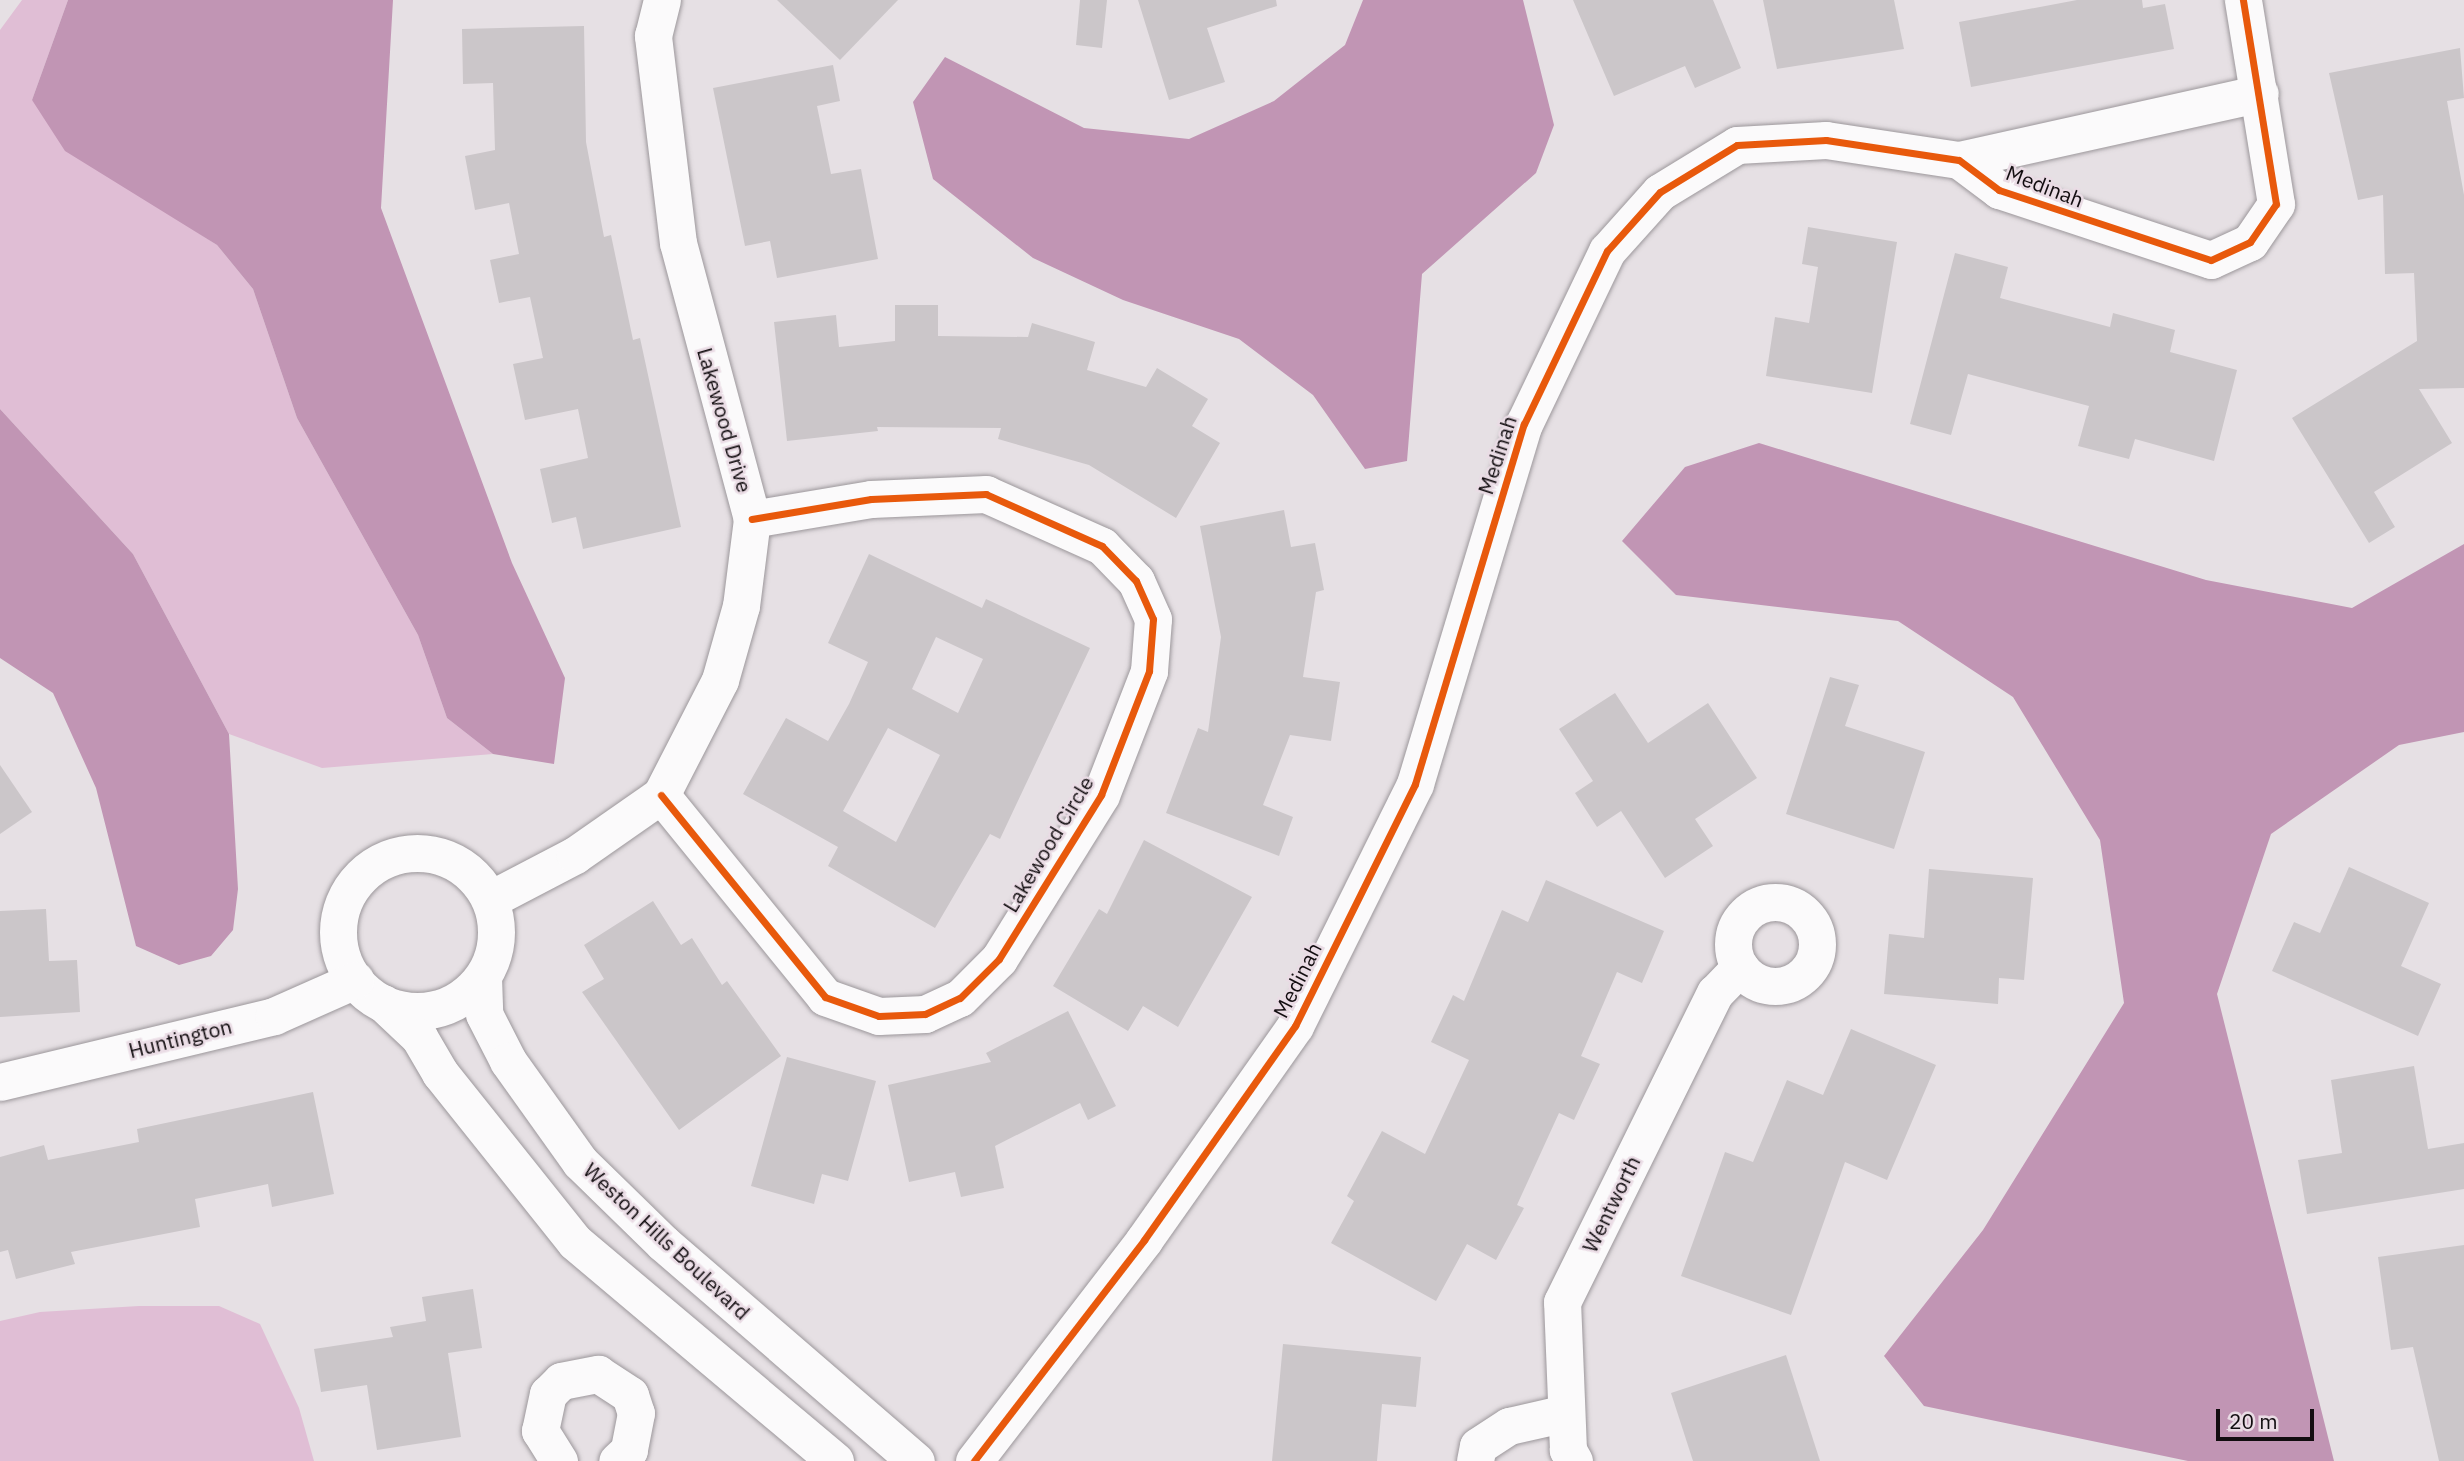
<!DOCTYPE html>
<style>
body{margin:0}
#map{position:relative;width:2464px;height:1461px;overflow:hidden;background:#e6e0e4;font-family:"IBM Plex Sans",sans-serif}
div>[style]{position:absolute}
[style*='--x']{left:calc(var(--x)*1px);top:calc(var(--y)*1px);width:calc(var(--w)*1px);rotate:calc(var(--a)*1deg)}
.green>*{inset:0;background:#e0bed5}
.water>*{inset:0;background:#c195b4}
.building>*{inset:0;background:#cbc6c9}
.roads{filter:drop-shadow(0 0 2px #9c979b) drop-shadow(0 0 2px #9c979b)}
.minor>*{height:37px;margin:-18.5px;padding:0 18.5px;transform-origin:18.5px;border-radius:18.5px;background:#fbfafb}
.minor>.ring{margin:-18.5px;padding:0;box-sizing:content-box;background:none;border:37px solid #fbfafb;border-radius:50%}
.cycleway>*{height:7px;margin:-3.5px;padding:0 3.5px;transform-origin:3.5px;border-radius:3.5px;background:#e8590c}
span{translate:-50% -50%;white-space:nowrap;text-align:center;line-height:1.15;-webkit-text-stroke:5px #eadce5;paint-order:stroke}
.street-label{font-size:21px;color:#120d10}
.scale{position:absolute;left:2216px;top:1409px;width:98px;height:32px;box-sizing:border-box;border:4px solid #120d10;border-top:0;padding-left:9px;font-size:21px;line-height:24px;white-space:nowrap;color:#120d10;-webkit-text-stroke:5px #eadce5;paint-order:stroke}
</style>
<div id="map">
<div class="green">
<i style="clip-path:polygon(22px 0,68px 0,32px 100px,152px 203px,217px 245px,253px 289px,297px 418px,418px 635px,447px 718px,493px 754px,322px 768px,229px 734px,133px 554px,0 409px,0 30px)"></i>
<i style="clip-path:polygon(139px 1306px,219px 1306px,260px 1324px,299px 1408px,314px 1461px,0 1461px,0 1321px,40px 1312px)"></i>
</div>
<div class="water">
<i style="clip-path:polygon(68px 0,393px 0,381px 208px,512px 563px,565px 678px,554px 764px,493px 754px,447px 718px,418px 635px,297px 418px,253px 289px,217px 245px,65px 151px,32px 100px)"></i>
<i style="clip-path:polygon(1363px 0,1523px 0,1554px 125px,1536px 173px,1422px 274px,1407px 461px,1365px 469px,1313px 395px,1239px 339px,1123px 300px,1033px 258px,933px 179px,913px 102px,945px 57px,1084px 128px,1189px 139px,1274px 101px,1345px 45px)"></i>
<i style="clip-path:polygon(0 409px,133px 554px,229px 734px,238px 889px,233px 930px,211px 956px,179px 965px,136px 946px,96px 788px,53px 693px,0 658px)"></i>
<i style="clip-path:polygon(1759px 443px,2206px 580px,2352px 608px,2464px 544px,2464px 732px,2399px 745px,2271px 834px,2217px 994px,2334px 1461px,2188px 1461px,1924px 1406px,1884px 1356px,1983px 1230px,2124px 1003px,2100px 840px,2013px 697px,1898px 621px,1676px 595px,1622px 541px,1685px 467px)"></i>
</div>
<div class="building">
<i style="clip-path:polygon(777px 0,898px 0,840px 60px)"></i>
<i style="clip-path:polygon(1080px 0,1107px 0,1102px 48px,1076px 45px)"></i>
<i style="clip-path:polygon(1138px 0,1276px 0,1277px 6px,1207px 28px,1225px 82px,1169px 100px)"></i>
<i style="clip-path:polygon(1573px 0,1713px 0,1741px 68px,1695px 88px,1685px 66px,1614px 96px)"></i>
<i style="clip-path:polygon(1763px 0,1894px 0,1904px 49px,1777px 69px)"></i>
<i style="clip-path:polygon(2077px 0,2142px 0,2143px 8px,2165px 4px,2174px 49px,1971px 87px,1959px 22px)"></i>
<i style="clip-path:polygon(584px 26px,586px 142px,604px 237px,611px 235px,633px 340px,640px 338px,681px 527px,583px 549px,576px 517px,552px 523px,540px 469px,588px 458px,578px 409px,525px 420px,513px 364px,543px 358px,530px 297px,499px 303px,490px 260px,519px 254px,509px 203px,475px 210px,465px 156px,495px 150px,493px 83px,463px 84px,462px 29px)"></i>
<i style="clip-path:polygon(2460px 48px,2464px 98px,2447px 101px,2464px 195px,2464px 388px,2419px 389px,2452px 443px,2374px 492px,2395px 527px,2369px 543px,2292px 418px,2417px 341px,2414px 273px,2385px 274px,2383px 195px,2358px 200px,2329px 73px)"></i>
<i style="clip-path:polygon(833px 65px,840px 101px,817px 106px,831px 174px,861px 169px,878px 259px,777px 278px,770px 241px,745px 246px,713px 88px)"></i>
<i style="clip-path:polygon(1808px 227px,1897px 242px,1872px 393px,1766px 376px,1775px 317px,1809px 323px,1818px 267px,1802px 264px)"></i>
<i style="clip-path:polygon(1955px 253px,2008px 267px,2000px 298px,2110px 327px,2113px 313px,2175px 330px,2170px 352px,2237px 370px,2214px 461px,2135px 439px,2129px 459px,2078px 446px,2089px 406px,1968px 374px,1951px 435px,1910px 424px)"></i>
<i style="clip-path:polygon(895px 305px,938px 305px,938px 336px,1028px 337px,1032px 323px,1095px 342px,1087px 370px,1146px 387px,1157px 368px,1208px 399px,1192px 426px,1220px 443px,1176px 518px,1089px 465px,998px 439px,1001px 428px,877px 427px,878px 431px,787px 441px,774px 322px,836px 315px,839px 347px,895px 341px)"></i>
<i style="clip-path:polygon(1284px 510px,1291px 547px,1315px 543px,1324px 590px,1316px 592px,1303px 677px,1340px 682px,1331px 741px,1290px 735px,1263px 805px,1293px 817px,1279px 856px,1166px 813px,1198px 728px,1208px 732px,1221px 637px,1200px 526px)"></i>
<i style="clip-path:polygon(evenodd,869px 554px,982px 608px,986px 599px,1090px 648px,1000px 839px,990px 834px,935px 928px,828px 866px,838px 847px,743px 794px,786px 718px,828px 741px,849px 704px,868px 662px,828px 643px,869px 554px,936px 637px,983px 659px,958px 713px,912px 689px,936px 637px,869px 554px,888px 728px,940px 755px,896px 842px,843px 811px,888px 728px)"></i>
<i style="clip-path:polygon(1830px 677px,1859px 685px,1845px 726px,1925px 752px,1894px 849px,1786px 814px)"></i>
<i style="clip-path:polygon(1615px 693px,1648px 743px,1708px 703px,1757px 778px,1695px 819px,1713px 846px,1665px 878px,1621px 811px,1597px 827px,1575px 793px,1593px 781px,1559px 729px)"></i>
<i style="clip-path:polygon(0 765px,32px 812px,0 834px)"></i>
<i style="clip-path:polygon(1144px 840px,1252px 897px,1178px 1027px,1143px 1006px,1128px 1031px,1053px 986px,1099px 909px,1107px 914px)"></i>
<i style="clip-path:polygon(2349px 867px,2429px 903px,2401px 966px,2441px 984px,2418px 1036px,2272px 971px,2294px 922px,2320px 933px)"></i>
<i style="clip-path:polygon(1929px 869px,2033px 878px,2024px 980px,1999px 978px,1998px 1004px,1884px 994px,1889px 934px,1924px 938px)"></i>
<i style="clip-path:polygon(1546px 880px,1664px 931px,1642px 983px,1617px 972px,1581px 1056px,1600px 1064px,1574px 1120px,1559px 1113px,1517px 1205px,1524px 1208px,1496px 1260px,1467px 1244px,1436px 1301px,1331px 1243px,1354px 1201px,1347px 1196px,1382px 1131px,1425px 1154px,1469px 1060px,1431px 1042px,1453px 995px,1464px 1001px,1502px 910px,1528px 922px)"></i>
<i style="clip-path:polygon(653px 901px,681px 945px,692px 938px,722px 985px,727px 981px,781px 1056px,679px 1130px,582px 992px,604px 979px,584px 945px)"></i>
<i style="clip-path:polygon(46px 909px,49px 961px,77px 960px,80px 1012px,0 1017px,0 911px)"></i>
<i style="clip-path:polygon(1068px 1011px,1116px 1106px,1088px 1120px,1080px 1103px,995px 1146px,1004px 1188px,961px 1197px,955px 1172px,909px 1182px,888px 1085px,991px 1062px,986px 1053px)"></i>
<i style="clip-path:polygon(1851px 1029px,1936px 1065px,1887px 1180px,1845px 1162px,1791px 1315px,1681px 1276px,1725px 1152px,1753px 1162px,1787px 1080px,1823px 1095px)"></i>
<i style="clip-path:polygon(787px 1057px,876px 1081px,848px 1181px,822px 1174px,814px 1204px,751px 1186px)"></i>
<i style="clip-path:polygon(2414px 1066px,2428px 1149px,2464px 1143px,2464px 1189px,2307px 1214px,2298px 1160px,2342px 1153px,2331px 1080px)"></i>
<i style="clip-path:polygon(313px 1092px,334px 1194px,272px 1207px,268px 1184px,195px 1199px,200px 1227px,71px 1252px,75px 1264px,16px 1279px,8px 1250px,0 1252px,0 1157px,44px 1145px,48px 1160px,139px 1142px,137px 1129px)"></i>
<i style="clip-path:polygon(2464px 1245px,2464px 1461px,2439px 1461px,2413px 1347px,2391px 1350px,2378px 1257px)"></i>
<i style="clip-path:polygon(473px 1289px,482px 1348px,448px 1353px,461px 1437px,377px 1450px,367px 1385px,321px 1392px,314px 1349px,393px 1337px,390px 1327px,426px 1321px,422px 1297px)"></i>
<i style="clip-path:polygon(1283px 1344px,1421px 1357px,1416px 1407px,1382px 1404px,1377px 1461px,1272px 1461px)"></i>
<i style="clip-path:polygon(1786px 1355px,1820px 1461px,1693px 1461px,1671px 1393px)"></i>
</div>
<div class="roads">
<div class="minor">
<i style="--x:1959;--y:160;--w:308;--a:-12.5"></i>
<i style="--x:661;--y:795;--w:260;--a:50.9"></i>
<i style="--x:825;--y:997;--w:57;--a:19.4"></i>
<i style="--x:879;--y:1016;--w:46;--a:-2.5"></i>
<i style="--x:925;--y:1014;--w:38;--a:-25"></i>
<i style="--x:960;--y:998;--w:55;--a:-45"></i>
<i style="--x:999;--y:959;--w:193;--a:-58.1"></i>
<i style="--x:1101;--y:795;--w:133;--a:-68.8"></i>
<i style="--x:1149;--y:671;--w:52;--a:-85.6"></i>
<i style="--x:1153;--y:619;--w:42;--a:-114.1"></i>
<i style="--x:1136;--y:581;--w:49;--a:-134.2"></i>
<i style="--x:1102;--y:546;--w:127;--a:-155.9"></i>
<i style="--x:986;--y:494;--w:115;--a:177.5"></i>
<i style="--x:871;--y:499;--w:121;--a:170.5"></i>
<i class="ring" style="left:338px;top:853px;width:121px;height:121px"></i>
<i style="--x:491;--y:899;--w:95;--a:-27.6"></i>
<i style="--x:575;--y:855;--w:105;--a:-34.9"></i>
<i style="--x:661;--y:795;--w:129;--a:-62.8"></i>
<i style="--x:720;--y:680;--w:77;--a:-74.2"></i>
<i style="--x:741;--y:606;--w:88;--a:-82.8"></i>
<i style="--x:752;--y:519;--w:286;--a:-105"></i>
<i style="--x:678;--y:243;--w:209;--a:-96.9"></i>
<i style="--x:653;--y:36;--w:37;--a:-76"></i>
<i class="ring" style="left:1733px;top:902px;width:47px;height:47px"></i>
<i style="--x:483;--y:977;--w:37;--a:88"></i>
<i style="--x:484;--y:1014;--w:53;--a:62.9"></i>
<i style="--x:508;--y:1061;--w:124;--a:54.5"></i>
<i style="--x:580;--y:1162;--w:116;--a:44.3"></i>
<i style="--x:663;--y:1243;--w:334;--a:40.8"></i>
<i style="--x:383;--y:1003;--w:50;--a:43.4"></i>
<i style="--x:419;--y:1037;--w:42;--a:59.7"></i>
<i style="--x:440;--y:1073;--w:216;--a:51.4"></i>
<i style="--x:575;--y:1242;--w:340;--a:40.1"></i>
<i style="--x:0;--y:1082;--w:282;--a:-13.5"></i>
<i style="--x:274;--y:1016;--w:89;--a:-24"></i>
<i style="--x:559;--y:1461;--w:36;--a:-122"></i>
<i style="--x:540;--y:1431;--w:38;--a:-78"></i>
<i style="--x:548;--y:1394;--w:18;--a:-45"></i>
<i style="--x:561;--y:1381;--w:38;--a:-11"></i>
<i style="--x:598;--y:1374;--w:38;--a:33"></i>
<i style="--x:630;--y:1395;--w:19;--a:72"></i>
<i style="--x:636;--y:1413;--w:38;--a:101"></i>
<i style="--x:629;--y:1450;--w:16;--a:137"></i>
<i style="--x:974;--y:1461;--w:279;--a:-52.4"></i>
<i style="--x:1144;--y:1240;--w:262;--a:-54.8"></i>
<i style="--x:1295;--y:1026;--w:270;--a:-63.6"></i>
<i style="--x:1415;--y:784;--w:376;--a:-73.2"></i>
<i style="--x:1524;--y:424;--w:192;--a:-64.4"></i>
<i style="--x:1607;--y:251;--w:79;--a:-48.1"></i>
<i style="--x:1660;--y:192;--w:90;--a:-31.4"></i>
<i style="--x:1737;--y:145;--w:89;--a:-3.2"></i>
<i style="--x:1826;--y:140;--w:134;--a:8.6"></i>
<i style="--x:1959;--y:160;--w:50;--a:36.9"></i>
<i style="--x:1999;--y:190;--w:223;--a:18.3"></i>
<i style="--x:2211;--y:260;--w:43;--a:-24.8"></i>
<i style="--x:2250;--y:242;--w:46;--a:-55.6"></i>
<i style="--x:2276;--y:204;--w:207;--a:-99.2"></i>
<i style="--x:1475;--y:1461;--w:15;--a:-79"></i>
<i style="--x:1478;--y:1446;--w:37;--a:-33"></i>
<i style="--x:1509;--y:1426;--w:58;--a:-12.8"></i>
<i style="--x:1574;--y:1461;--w:13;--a:-119"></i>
<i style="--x:1568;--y:1450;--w:148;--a:-92.3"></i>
<i style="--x:1562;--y:1302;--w:345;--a:-63.7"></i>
<i style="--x:1715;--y:993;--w:36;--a:-46"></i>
</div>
</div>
<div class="cycleway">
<i style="--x:661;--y:795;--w:260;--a:50.9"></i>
<i style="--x:825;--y:997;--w:57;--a:19.4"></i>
<i style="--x:879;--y:1016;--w:46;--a:-2.5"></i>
<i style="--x:925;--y:1014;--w:38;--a:-25"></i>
<i style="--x:960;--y:998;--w:55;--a:-45"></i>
<i style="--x:999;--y:959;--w:193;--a:-58.1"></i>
<i style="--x:1101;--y:795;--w:133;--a:-68.8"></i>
<i style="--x:1149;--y:671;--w:52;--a:-85.6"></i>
<i style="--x:1153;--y:619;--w:42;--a:-114.1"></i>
<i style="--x:1136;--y:581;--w:49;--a:-134.2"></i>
<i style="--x:1102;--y:546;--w:127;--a:-155.9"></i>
<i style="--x:986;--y:494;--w:115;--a:177.5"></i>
<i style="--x:871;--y:499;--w:121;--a:170.5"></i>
<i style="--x:974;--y:1461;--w:279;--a:-52.4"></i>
<i style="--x:1144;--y:1240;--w:262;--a:-54.8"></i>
<i style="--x:1295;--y:1026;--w:270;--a:-63.6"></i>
<i style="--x:1415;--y:784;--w:376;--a:-73.2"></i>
<i style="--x:1524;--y:424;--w:192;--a:-64.4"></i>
<i style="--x:1607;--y:251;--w:79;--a:-48.1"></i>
<i style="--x:1660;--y:192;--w:90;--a:-31.4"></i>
<i style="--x:1737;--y:145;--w:89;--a:-3.2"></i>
<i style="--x:1826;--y:140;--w:134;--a:8.6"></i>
<i style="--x:1959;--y:160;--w:50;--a:36.9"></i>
<i style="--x:1999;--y:190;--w:223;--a:18.3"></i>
<i style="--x:2211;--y:260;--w:43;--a:-24.8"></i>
<i style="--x:2250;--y:242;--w:46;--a:-55.6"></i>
<i style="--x:2276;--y:204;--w:207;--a:-99.2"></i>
</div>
<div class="street-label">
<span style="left:2045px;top:186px;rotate:21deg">Medinah</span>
<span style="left:725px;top:420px;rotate:74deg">Lakewood Drive</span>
<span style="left:1497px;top:455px;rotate:-72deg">Medinah</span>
<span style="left:1048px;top:844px;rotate:-59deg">Lakewood Circle</span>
<span style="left:1297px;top:980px;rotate:-63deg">Medinah</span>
<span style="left:180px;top:1038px;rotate:-14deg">Huntington</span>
<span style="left:1611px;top:1204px;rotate:-64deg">Wentworth</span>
<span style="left:667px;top:1241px;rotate:43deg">Weston Hills Boulevard</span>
</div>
<div class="scale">20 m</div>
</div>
